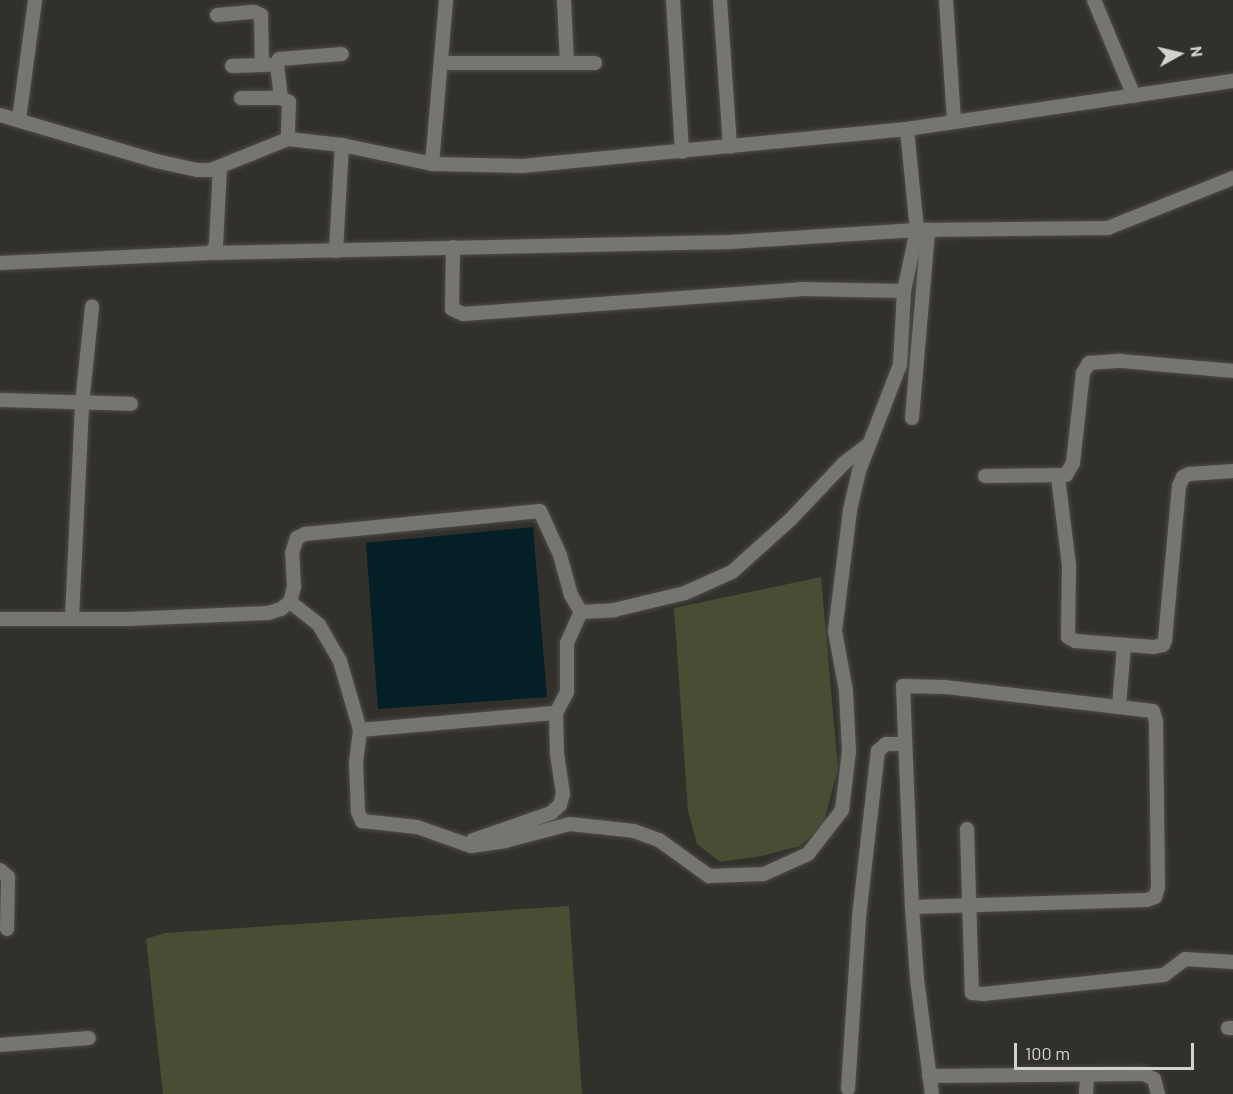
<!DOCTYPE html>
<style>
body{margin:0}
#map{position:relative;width:1233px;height:1094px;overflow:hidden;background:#32302b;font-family:Barlow,sans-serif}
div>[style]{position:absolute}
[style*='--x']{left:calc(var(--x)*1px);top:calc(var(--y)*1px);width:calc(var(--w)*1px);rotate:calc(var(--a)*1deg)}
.green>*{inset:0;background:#484e34}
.water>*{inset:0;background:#041f26}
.roads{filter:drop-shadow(0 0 2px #4e4c48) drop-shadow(0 0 2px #4e4c48)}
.street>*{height:14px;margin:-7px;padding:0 7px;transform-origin:7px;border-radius:7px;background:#77756f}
span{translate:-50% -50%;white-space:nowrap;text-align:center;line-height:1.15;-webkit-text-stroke:6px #32302b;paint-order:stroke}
.north{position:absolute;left:1149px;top:24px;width:60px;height:60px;-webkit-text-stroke:4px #32302b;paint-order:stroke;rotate:82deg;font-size:16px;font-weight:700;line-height:24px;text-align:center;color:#d4d2cf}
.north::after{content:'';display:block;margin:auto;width:21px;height:27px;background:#d4d2cf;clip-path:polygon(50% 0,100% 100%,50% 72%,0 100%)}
.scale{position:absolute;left:1014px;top:1043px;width:180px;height:27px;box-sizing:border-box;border:3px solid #d4d2cf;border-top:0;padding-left:8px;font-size:18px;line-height:21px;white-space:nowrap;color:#d4d2cf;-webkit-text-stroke:4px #32302b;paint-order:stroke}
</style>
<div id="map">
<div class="green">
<i style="clip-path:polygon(821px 577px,838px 769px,823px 825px,800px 846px,762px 856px,720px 862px,697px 844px,688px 811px,674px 608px)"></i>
<i style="clip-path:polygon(569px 906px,582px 1094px,163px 1094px,146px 939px,165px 933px)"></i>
</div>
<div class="water">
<i style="clip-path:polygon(533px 527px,547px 697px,378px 709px,366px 543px)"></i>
</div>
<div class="roads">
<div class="street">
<i style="--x:564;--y:0;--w:63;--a:87.3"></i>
<i style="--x:673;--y:0;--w:152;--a:86.6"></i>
<i style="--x:720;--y:0;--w:147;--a:86.1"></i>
<i style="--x:946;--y:0;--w:121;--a:86.2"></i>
<i style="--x:1094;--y:0;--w:104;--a:67.4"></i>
<i style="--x:217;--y:15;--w:37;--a:-5"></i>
<i style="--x:254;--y:12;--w:8;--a:23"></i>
<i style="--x:261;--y:15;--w:50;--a:88.9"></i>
<i style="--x:441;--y:63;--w:154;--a:0"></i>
<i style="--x:232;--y:66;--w:37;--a:-2"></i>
<i style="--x:241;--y:98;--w:40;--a:0"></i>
<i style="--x:281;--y:98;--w:9;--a:27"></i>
<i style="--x:289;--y:102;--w:37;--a:92"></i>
<i style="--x:281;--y:98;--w:33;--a:-97"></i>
<i style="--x:277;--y:65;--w:6;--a:-72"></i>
<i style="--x:279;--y:59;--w:63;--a:-4.5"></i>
<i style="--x:0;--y:115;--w:163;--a:16.4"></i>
<i style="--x:156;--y:161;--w:42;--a:12.4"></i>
<i style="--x:197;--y:170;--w:14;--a:0"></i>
<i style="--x:211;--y:170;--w:83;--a:-21.9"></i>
<i style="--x:288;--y:139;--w:54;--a:6.3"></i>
<i style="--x:342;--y:145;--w:92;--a:11.9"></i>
<i style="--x:432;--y:164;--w:90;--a:1.3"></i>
<i style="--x:522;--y:166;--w:387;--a:-5.5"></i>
<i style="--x:907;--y:129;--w:330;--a:-8.4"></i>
<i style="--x:19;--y:119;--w:120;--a:-82.3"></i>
<i style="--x:432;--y:164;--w:165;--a:-85.1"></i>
<i style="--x:453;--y:247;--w:62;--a:90.9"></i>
<i style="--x:452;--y:309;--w:12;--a:24"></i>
<i style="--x:463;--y:314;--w:339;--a:-4.2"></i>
<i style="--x:801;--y:289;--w:103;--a:1.1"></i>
<i style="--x:336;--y:251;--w:106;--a:-86.8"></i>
<i style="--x:211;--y:253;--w:519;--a:-1.21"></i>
<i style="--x:730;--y:242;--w:187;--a:-3.7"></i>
<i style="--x:917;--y:230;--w:191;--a:-0.6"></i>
<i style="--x:1108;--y:228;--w:135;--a:-21.8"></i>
<i style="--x:0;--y:263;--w:211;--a:-2.7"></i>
<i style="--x:211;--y:253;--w:9;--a:-58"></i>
<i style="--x:216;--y:245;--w:78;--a:-87.1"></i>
<i style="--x:0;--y:400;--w:131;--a:1.7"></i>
<i style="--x:912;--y:418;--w:189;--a:-85.1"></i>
<i style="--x:985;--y:476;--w:81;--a:-0.7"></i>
<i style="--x:1066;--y:475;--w:14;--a:-60"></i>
<i style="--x:1073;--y:463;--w:91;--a:-83.7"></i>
<i style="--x:1083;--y:373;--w:12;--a:-59"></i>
<i style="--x:1089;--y:363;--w:32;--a:-4"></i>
<i style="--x:1121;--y:361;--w:112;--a:5.1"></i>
<i style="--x:1058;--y:477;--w:89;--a:82.9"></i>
<i style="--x:1069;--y:565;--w:72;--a:90.8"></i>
<i style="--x:1068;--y:637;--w:8;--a:30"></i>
<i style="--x:1075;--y:641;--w:79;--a:4.3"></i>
<i style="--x:1154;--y:647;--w:9;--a:-13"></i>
<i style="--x:1163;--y:645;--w:5;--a:-68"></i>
<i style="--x:1165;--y:640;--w:155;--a:-84.8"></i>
<i style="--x:1179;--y:486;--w:10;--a:-66"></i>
<i style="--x:1183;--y:477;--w:7;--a:-27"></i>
<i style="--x:1189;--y:474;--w:44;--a:-3.9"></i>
<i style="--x:290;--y:602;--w:37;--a:38"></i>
<i style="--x:319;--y:625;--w:42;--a:59.7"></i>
<i style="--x:340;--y:661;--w:72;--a:73.8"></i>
<i style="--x:360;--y:730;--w:33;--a:97"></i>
<i style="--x:356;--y:763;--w:49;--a:87.7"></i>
<i style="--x:358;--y:812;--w:10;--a:66"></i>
<i style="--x:362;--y:821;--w:55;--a:6.2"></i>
<i style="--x:417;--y:827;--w:57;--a:19.4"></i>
<i style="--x:471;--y:846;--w:34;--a:-8"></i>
<i style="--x:505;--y:841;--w:67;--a:-14.7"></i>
<i style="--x:570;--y:824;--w:64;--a:6.2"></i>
<i style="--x:634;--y:831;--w:27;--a:20"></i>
<i style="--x:659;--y:840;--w:62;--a:35.8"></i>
<i style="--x:709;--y:876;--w:55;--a:-2.1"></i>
<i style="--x:764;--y:874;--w:48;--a:-24.4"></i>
<i style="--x:808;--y:854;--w:56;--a:-52.3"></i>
<i style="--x:842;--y:810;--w:59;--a:-83.2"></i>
<i style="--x:849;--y:751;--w:60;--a:-92.9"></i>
<i style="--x:846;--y:691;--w:61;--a:-100.4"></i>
<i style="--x:835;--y:631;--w:122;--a:-82.9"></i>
<i style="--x:850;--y:510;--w:40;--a:-77"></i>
<i style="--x:859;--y:471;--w:114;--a:-68.9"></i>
<i style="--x:900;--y:365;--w:74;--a:-86.9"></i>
<i style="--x:904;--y:291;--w:62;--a:-78"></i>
<i style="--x:917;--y:230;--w:101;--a:-95.7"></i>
<i style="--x:72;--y:618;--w:214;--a:-87.3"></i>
<i style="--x:82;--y:404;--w:98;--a:-84.1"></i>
<i style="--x:0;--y:619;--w:127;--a:0"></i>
<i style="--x:127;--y:619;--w:141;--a:-2.4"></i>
<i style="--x:268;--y:613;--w:14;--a:-17"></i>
<i style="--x:281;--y:609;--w:11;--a:-38"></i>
<i style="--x:290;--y:602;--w:16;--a:-75"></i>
<i style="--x:294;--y:587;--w:34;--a:-93"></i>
<i style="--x:292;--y:553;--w:16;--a:-72"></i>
<i style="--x:297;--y:538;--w:9;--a:-27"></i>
<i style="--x:305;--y:534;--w:236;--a:-5.6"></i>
<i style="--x:540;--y:511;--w:48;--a:65.6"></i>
<i style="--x:560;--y:555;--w:41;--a:74.6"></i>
<i style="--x:571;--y:595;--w:20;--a:60"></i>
<i style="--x:581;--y:612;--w:33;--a:-3"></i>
<i style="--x:614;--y:610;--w:73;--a:-13.5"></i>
<i style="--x:685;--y:593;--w:51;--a:-24.1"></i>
<i style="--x:732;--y:572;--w:78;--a:-41.9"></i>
<i style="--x:790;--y:520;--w:79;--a:-46.5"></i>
<i style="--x:844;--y:463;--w:30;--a:-37"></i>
<i style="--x:1119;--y:706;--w:61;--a:-85.3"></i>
<i style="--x:360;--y:730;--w:197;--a:-5"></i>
<i style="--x:556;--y:713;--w:24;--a:-62"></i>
<i style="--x:567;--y:692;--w:49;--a:-90"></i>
<i style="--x:567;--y:643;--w:34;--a:-66"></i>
<i style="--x:967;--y:829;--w:164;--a:88.3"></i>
<i style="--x:972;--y:993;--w:11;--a:5"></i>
<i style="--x:983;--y:994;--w:182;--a:-6"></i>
<i style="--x:1164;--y:975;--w:26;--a:-37"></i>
<i style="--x:1185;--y:959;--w:48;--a:3.6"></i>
<i style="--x:473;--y:840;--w:83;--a:-19.1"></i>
<i style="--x:551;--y:813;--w:12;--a:-42"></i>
<i style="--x:560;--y:805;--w:11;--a:-75"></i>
<i style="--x:563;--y:794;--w:40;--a:-98.5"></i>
<i style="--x:557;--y:754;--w:41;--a:-91.4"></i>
<i style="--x:0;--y:870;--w:11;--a:41"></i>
<i style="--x:8;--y:877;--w:52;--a:91.1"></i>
<i style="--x:912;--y:907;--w:235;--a:-1.7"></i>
<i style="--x:1147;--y:900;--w:9;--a:-21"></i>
<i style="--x:1155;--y:897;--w:10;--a:-73"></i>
<i style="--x:1158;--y:887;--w:166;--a:-90.7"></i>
<i style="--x:1156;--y:721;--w:10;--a:-107"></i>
<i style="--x:1153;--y:711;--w:210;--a:-173.4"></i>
<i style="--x:944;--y:687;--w:41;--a:-178.6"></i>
<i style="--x:903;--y:686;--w:221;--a:87.7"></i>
<i style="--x:912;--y:907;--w:72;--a:86"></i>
<i style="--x:917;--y:979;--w:116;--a:82.6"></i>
<i style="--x:1228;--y:1028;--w:5;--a:0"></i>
<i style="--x:0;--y:1045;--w:89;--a:-4.5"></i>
<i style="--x:929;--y:1076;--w:215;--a:-0.5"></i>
<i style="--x:1144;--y:1074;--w:11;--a:27"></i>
<i style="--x:1154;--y:1079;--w:16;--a:75"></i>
<i style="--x:848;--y:1089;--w:172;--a:-86.3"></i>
<i style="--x:859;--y:917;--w:167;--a:-83.5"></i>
<i style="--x:878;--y:751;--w:11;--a:-41"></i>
<i style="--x:886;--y:744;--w:18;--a:0"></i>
<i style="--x:1086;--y:1094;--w:19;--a:-87"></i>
</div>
</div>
<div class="north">N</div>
<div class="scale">100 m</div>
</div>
